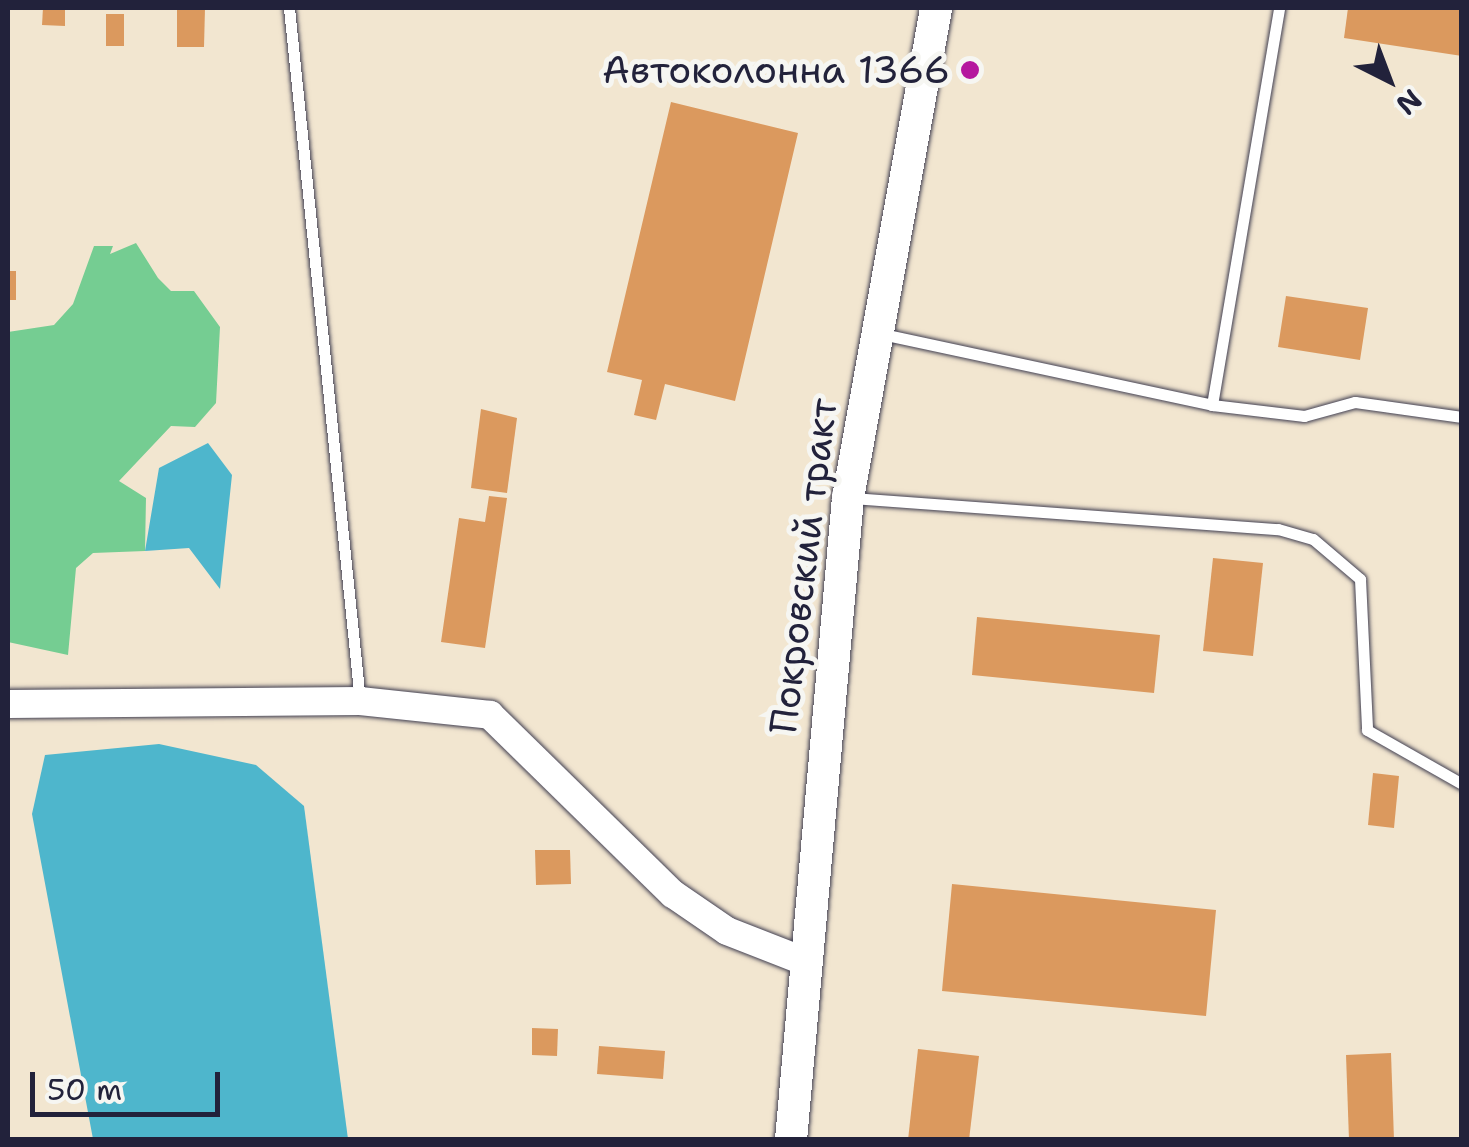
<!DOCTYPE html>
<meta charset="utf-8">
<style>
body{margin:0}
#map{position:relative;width:1469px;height:1147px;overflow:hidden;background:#f2e6d0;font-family:"Shantell Sans",sans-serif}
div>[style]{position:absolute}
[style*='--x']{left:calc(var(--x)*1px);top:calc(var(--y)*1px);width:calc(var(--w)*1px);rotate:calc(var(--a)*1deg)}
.green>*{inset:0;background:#75cd92}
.water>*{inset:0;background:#4eb6cc}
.building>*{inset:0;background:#db995e}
.roads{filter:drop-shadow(0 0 2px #413f51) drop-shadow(0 0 2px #413f51)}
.service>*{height:11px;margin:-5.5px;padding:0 5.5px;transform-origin:5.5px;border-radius:5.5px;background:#fff}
.tertiary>*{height:28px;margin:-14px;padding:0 14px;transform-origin:14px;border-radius:14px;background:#fff}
.secondary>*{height:32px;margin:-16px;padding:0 16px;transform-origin:16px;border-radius:16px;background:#fff}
.dots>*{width:28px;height:28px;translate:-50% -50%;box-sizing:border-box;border:5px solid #f6f6f2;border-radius:50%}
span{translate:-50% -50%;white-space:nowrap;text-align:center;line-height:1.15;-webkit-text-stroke:10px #f6f6f2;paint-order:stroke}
.poi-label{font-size:38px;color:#22223b}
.right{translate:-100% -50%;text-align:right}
.street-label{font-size:38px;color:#22223b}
.frame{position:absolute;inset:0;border:10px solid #22223b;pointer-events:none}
.north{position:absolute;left:1339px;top:30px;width:100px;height:100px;-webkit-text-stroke:8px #f6f6f2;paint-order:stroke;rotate:138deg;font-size:28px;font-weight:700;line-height:40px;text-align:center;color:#22223b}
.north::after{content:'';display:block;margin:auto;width:35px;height:45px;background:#22223b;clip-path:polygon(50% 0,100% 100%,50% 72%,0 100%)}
.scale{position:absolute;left:30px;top:1072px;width:190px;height:45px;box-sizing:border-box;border:5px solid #22223b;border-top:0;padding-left:12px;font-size:30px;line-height:35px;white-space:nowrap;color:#22223b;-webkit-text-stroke:8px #f6f6f2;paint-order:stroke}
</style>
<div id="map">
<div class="green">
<i style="clip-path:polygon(136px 243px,158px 278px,171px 291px,194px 291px,220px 327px,216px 403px,195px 427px,171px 426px,119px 481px,146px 498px,145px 551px,93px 553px,76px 568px,68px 655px,8px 642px,8px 332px,54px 325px,73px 304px,94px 246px,113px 246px,110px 254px)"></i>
</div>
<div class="water">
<i style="clip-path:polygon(208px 443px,232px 475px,220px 589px,189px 548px,145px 551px,159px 468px)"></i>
<i style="clip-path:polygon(159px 744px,256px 765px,304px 806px,348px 1139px,93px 1139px,32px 814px,45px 755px)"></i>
</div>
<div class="building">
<i style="clip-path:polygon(43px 8px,65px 8px,65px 26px,42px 25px)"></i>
<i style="clip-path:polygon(177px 8px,205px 8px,204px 47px,177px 47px)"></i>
<i style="clip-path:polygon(1348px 8px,1462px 8px,1462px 56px,1344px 38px)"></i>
<i style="clip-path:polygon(106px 14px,124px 14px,124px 46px,106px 46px)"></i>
<i style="clip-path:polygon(671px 102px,798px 133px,735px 401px,665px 384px,656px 420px,634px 415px,642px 380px,607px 372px)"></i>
<i style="clip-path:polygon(8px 271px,16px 271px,16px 300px,8px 300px)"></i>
<i style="clip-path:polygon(1286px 296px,1368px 308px,1360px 360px,1278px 347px)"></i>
<i style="clip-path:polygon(481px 409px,517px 418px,507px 493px,471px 488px)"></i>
<i style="clip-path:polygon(489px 496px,507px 498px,485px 648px,441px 642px,459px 518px,485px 522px)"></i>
<i style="clip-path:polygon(1213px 558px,1263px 563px,1253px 656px,1203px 651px)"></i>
<i style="clip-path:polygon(977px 617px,1160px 635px,1154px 693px,972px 675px)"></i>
<i style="clip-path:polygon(1373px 773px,1399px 776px,1394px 828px,1368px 825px)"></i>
<i style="clip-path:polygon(535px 850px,570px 850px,571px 884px,536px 885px)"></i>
<i style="clip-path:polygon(952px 884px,1216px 910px,1206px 1016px,942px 991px)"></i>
<i style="clip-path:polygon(532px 1028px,558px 1029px,557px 1056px,532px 1055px)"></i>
<i style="clip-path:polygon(599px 1046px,665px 1051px,663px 1079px,597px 1074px)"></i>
<i style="clip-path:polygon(918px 1049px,979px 1056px,969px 1140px,908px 1140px)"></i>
<i style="clip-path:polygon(1391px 1053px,1394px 1140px,1349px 1140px,1346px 1055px)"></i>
</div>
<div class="roads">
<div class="service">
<i style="--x:289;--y:8;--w:697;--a:84.15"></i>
<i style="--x:882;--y:334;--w:338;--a:12.1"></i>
<i style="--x:1212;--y:405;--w:93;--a:6.8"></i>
<i style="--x:1304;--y:416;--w:53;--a:-15.4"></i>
<i style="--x:1355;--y:402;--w:108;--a:8"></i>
<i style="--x:1212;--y:405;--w:403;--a:-80.4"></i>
<i style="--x:852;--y:498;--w:427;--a:4.2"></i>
<i style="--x:1278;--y:529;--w:36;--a:16"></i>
<i style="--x:1313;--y:539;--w:62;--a:40.4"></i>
<i style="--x:1360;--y:579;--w:151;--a:87.3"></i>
<i style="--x:1367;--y:730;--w:109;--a:29.6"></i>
</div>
<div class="tertiary">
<i style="--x:8;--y:704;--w:352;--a:-0.5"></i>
<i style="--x:360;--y:701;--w:131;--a:6.1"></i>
<i style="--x:490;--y:715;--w:256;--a:44.4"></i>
<i style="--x:673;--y:894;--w:65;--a:34.4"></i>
<i style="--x:727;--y:931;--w:79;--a:21.4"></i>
</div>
<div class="secondary">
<i style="--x:791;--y:1140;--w:645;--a:-84.93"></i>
<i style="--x:848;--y:498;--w:498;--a:-79.8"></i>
</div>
</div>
<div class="dots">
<i style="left:970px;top:70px;background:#b5179e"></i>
</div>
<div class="poi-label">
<span class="right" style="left:950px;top:70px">Автоколонна 1366</span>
</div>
<div class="street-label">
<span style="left:803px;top:566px;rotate:-83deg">Покровский тракт</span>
</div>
<div class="frame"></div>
<div class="north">N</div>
<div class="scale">50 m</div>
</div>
